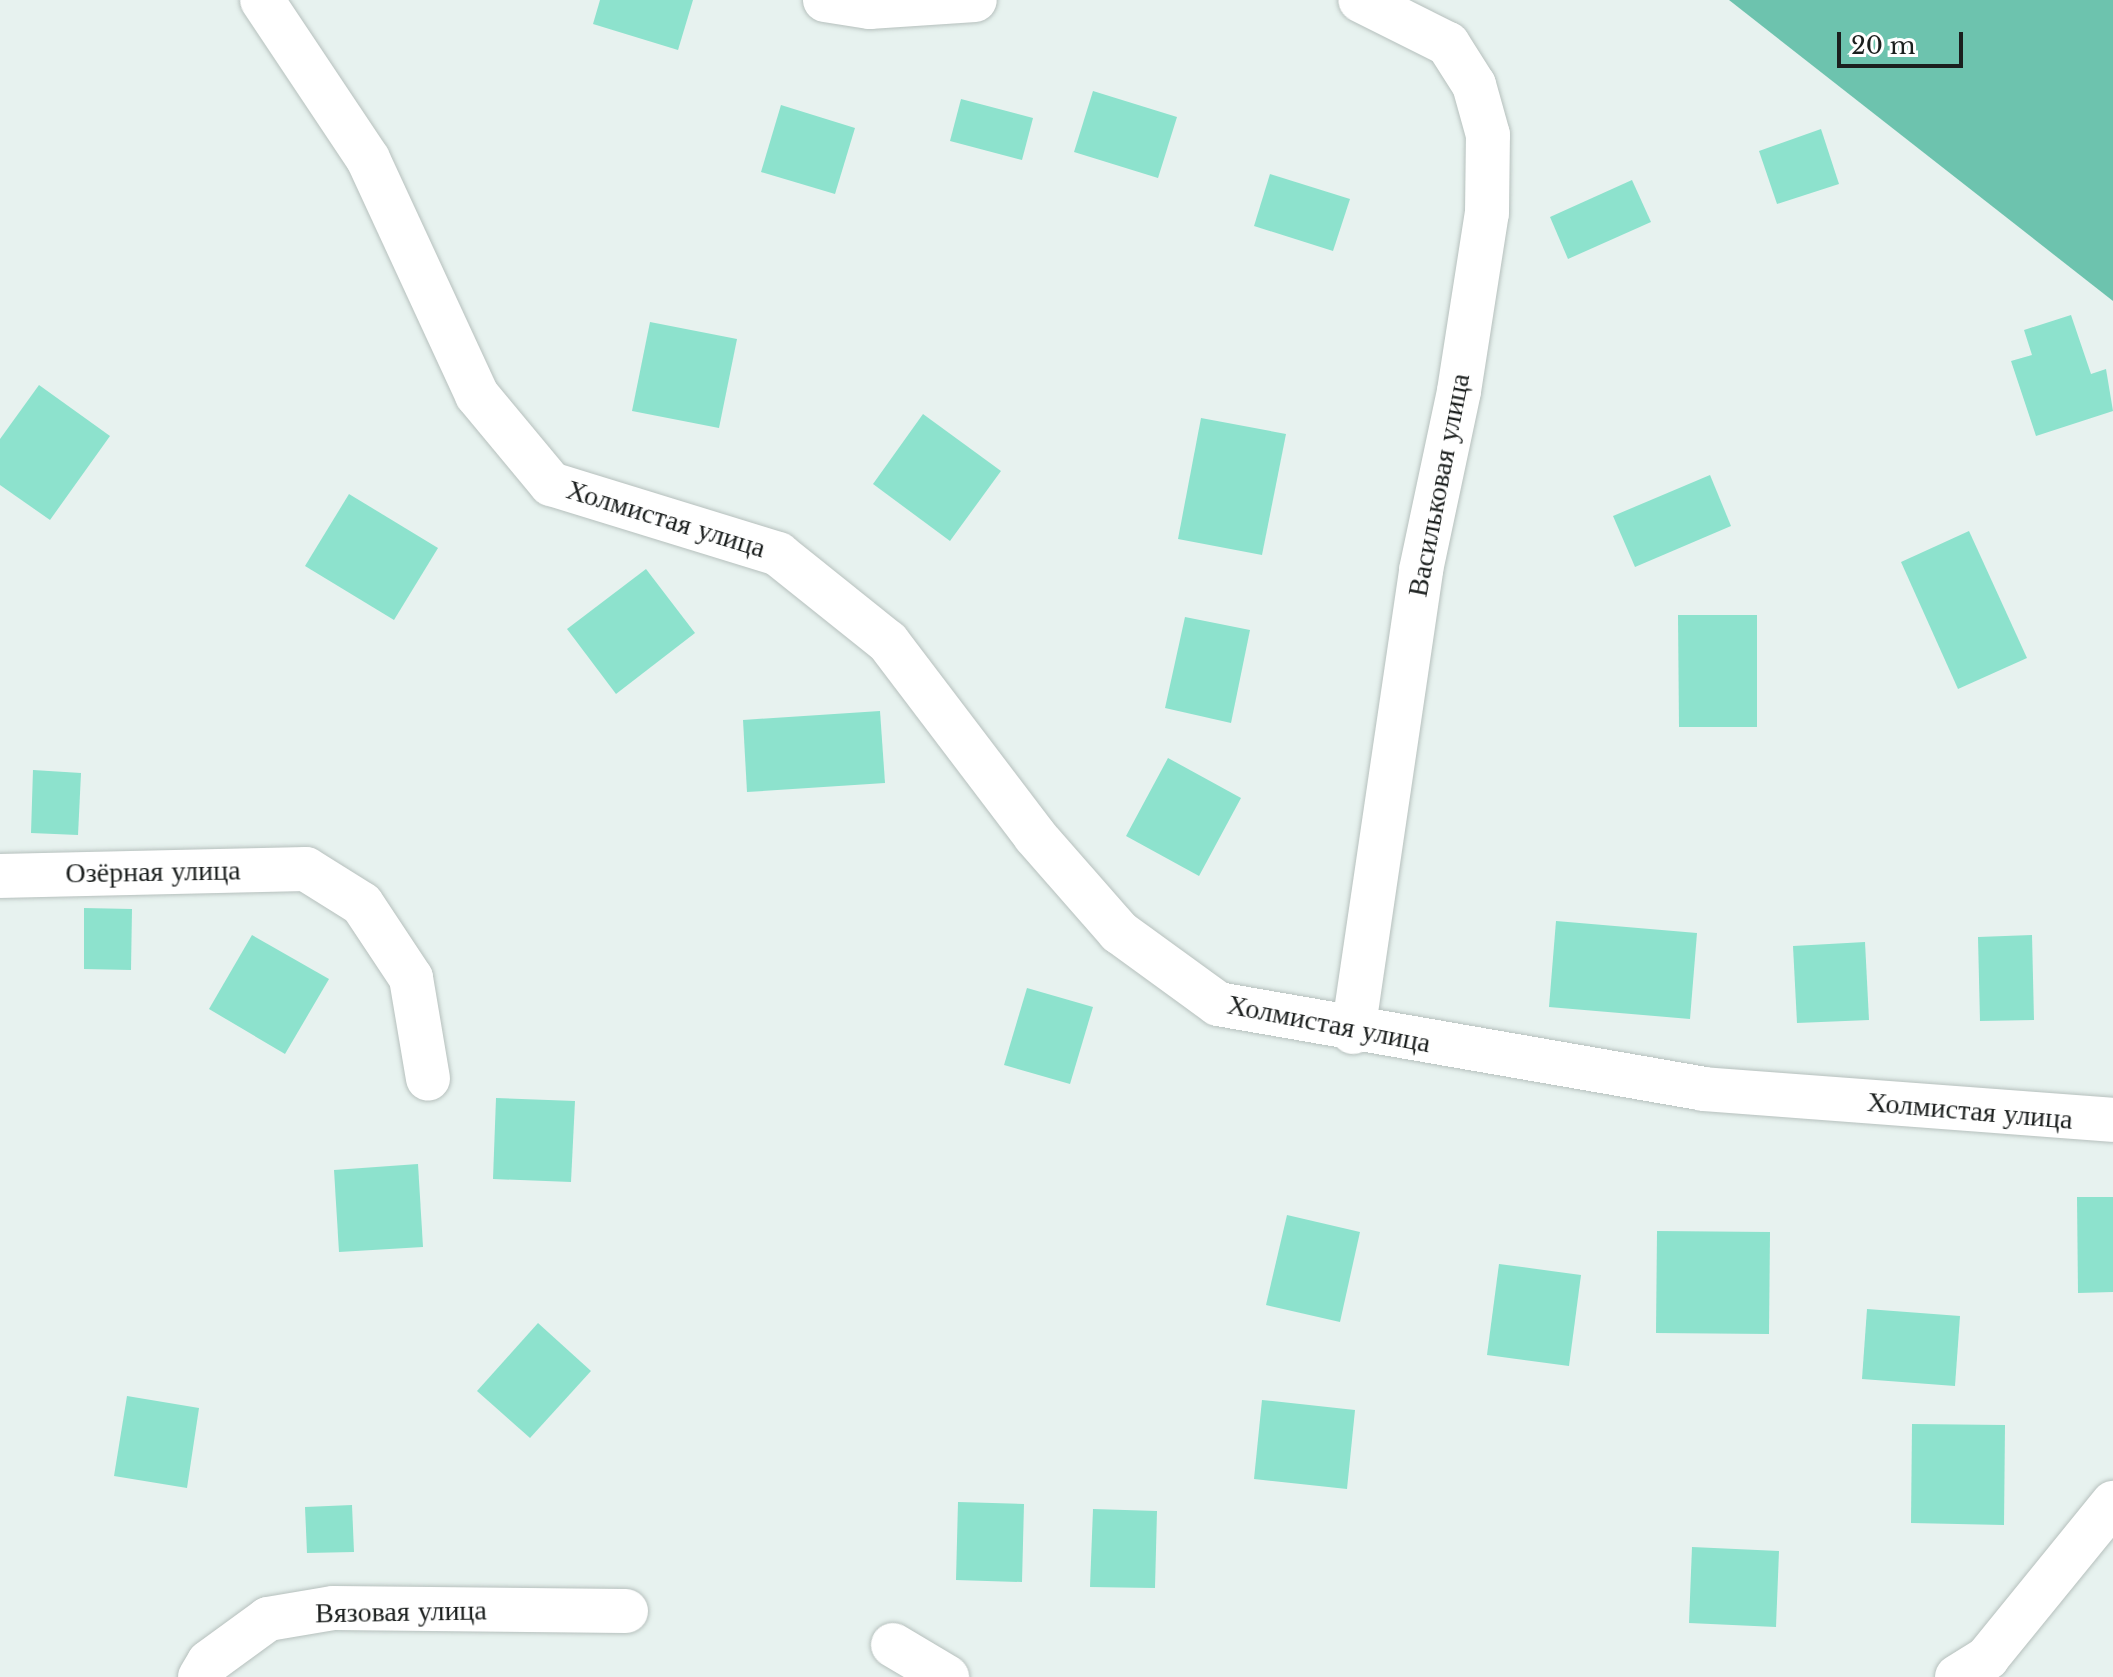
<!DOCTYPE html>
<meta charset="utf-8">
<style>
body{margin:0}
#map{position:relative;width:2113px;height:1677px;overflow:hidden;background:#e7f2ef;font-family:"Libre Baskerville",serif}
div>[style]{position:absolute}
[style*='--x']{left:calc(var(--x)*1px);top:calc(var(--y)*1px);width:calc(var(--w)*1px);rotate:calc(var(--a)*1deg)}
.forest>*{inset:0;background:#6dc3ae}
.building>*{inset:0;background:#8de2cd}
.roads{filter:drop-shadow(0 0 2px #b6c0bd) drop-shadow(0 0 2px #b6c0bd)}
.minor>*{height:44px;margin:-22px;padding:0 22px;transform-origin:22px;border-radius:22px;background:#fff}
span{translate:-50% -50%;white-space:nowrap;text-align:center;line-height:1.15;-webkit-text-stroke:6px #fff;paint-order:stroke}
.street-label{font-size:28px;color:#1b1f1e}
.scale{position:absolute;left:1837px;top:32px;width:126px;height:36px;box-sizing:border-box;border:4px solid #1b1f1e;border-top:0;padding-left:10px;font-size:24px;line-height:28px;white-space:nowrap;color:#1b1f1e;-webkit-text-stroke:6px #fff;paint-order:stroke}
</style>
<div id="map">
<div class="forest">
<i style="clip-path:polygon(1729px 0,2113px 0,2113px 301px)"></i>
</div>
<div class="building">
<i style="clip-path:polygon(600px 0,693px 0,678px 50px,593px 24px)"></i>
<i style="clip-path:polygon(1093px 91px,1177px 117px,1158px 178px,1074px 152px)"></i>
<i style="clip-path:polygon(961px 99px,1033px 118px,1022px 160px,950px 141px)"></i>
<i style="clip-path:polygon(781px 105px,855px 128px,835px 194px,761px 172px)"></i>
<i style="clip-path:polygon(1821px 129px,1839px 184px,1777px 204px,1759px 151px)"></i>
<i style="clip-path:polygon(1270px 174px,1350px 199px,1333px 251px,1254px 226px)"></i>
<i style="clip-path:polygon(1632px 180px,1651px 222px,1568px 259px,1550px 217px)"></i>
<i style="clip-path:polygon(2071px 315px,2091px 374px,2106px 369px,2113px 411px,2036px 436px,2011px 361px,2032px 355px,2024px 330px)"></i>
<i style="clip-path:polygon(650px 322px,737px 339px,719px 428px,632px 411px)"></i>
<i style="clip-path:polygon(39px 385px,110px 436px,50px 520px,0 485px,0 439px)"></i>
<i style="clip-path:polygon(923px 414px,1001px 471px,950px 541px,873px 484px)"></i>
<i style="clip-path:polygon(1201px 418px,1286px 434px,1262px 555px,1178px 539px)"></i>
<i style="clip-path:polygon(1710px 475px,1731px 526px,1635px 567px,1613px 516px)"></i>
<i style="clip-path:polygon(349px 494px,438px 548px,394px 620px,305px 566px)"></i>
<i style="clip-path:polygon(1969px 531px,2027px 658px,1958px 689px,1901px 562px)"></i>
<i style="clip-path:polygon(646px 569px,695px 633px,616px 694px,567px 629px)"></i>
<i style="clip-path:polygon(1678px 615px,1757px 615px,1757px 727px,1679px 727px)"></i>
<i style="clip-path:polygon(1185px 617px,1250px 630px,1231px 723px,1165px 708px)"></i>
<i style="clip-path:polygon(880px 711px,885px 783px,747px 792px,743px 720px)"></i>
<i style="clip-path:polygon(1168px 758px,1241px 798px,1199px 876px,1126px 836px)"></i>
<i style="clip-path:polygon(33px 770px,81px 773px,78px 835px,31px 833px)"></i>
<i style="clip-path:polygon(84px 908px,132px 909px,131px 970px,84px 969px)"></i>
<i style="clip-path:polygon(1556px 921px,1697px 933px,1690px 1019px,1549px 1007px)"></i>
<i style="clip-path:polygon(252px 935px,329px 979px,285px 1054px,209px 1009px)"></i>
<i style="clip-path:polygon(2032px 935px,2034px 1020px,1980px 1021px,1978px 937px)"></i>
<i style="clip-path:polygon(1865px 942px,1869px 1020px,1797px 1023px,1793px 946px)"></i>
<i style="clip-path:polygon(1027px 988px,1093px 1007px,1070px 1084px,1004px 1065px)"></i>
<i style="clip-path:polygon(496px 1098px,575px 1101px,571px 1182px,493px 1179px)"></i>
<i style="clip-path:polygon(418px 1164px,423px 1247px,339px 1252px,334px 1170px)"></i>
<i style="clip-path:polygon(2077px 1197px,2113px 1197px,2113px 1292px,2078px 1293px)"></i>
<i style="clip-path:polygon(1287px 1215px,1360px 1232px,1340px 1322px,1266px 1305px)"></i>
<i style="clip-path:polygon(1657px 1231px,1770px 1232px,1769px 1334px,1656px 1333px)"></i>
<i style="clip-path:polygon(1499px 1264px,1581px 1275px,1569px 1366px,1487px 1355px)"></i>
<i style="clip-path:polygon(1867px 1309px,1960px 1316px,1955px 1386px,1862px 1379px)"></i>
<i style="clip-path:polygon(538px 1323px,591px 1371px,530px 1438px,477px 1391px)"></i>
<i style="clip-path:polygon(127px 1396px,199px 1408px,187px 1488px,114px 1476px)"></i>
<i style="clip-path:polygon(1262px 1400px,1355px 1410px,1347px 1489px,1254px 1479px)"></i>
<i style="clip-path:polygon(1912px 1424px,2005px 1425px,2004px 1525px,1911px 1523px)"></i>
<i style="clip-path:polygon(958px 1502px,1024px 1504px,1022px 1582px,956px 1580px)"></i>
<i style="clip-path:polygon(352px 1505px,354px 1552px,307px 1553px,305px 1507px)"></i>
<i style="clip-path:polygon(1093px 1509px,1157px 1511px,1155px 1588px,1090px 1587px)"></i>
<i style="clip-path:polygon(1692px 1547px,1779px 1551px,1776px 1627px,1689px 1623px)"></i>
</div>
<div class="roads">
<div class="minor">
<i style="--x:262;--y:0;--w:191;--a:56.3"></i>
<i style="--x:368;--y:159;--w:260;--a:65.2"></i>
<i style="--x:477;--y:395;--w:116;--a:50.3"></i>
<i style="--x:551;--y:484;--w:238;--a:17.1"></i>
<i style="--x:778;--y:554;--w:141;--a:38.7"></i>
<i style="--x:888;--y:642;--w:243;--a:52.8"></i>
<i style="--x:1035;--y:836;--w:128;--a:48.8"></i>
<i style="--x:1119;--y:932;--w:122;--a:36"></i>
<i style="--x:1218;--y:1004;--w:492;--a:9.9"></i>
<i style="--x:1703;--y:1089;--w:411;--a:4.3"></i>
<i style="--x:825;--y:0;--w:45;--a:9"></i>
<i style="--x:869;--y:7;--w:106;--a:-3.8"></i>
<i style="--x:0;--y:876;--w:306;--a:-1.3"></i>
<i style="--x:306;--y:869;--w:66;--a:32"></i>
<i style="--x:362;--y:904;--w:89;--a:56.5"></i>
<i style="--x:411;--y:978;--w:102;--a:80.4"></i>
<i style="--x:1353;--y:1032;--w:467;--a:-81.6"></i>
<i style="--x:1421;--y:570;--w:183;--a:-78"></i>
<i style="--x:1459;--y:391;--w:180;--a:-81.1"></i>
<i style="--x:1487;--y:213;--w:78;--a:-89.3"></i>
<i style="--x:1488;--y:135;--w:52;--a:-105.6"></i>
<i style="--x:1474;--y:85;--w:49;--a:-122.4"></i>
<i style="--x:1448;--y:44;--w:98;--a:-153.4"></i>
<i style="--x:893;--y:1645;--w:63;--a:30.7"></i>
<i style="--x:200;--y:1677;--w:17;--a:-59"></i>
<i style="--x:209;--y:1662;--w:73;--a:-36.1"></i>
<i style="--x:268;--y:1619;--w:66;--a:-9.6"></i>
<i style="--x:333;--y:1608;--w:293;--a:0.6"></i>
<i style="--x:1957;--y:1677;--w:36;--a:-32"></i>
<i style="--x:1987;--y:1658;--w:200;--a:-50.9"></i>
</div>
</div>
<div class="street-label">
<span style="left:1439px;top:485px;rotate:-79deg">Васильковая улица</span>
<span style="left:666px;top:519px;rotate:17deg">Холмистая улица</span>
<span style="left:153px;top:872px;rotate:-1deg">Озёрная улица</span>
<span style="left:1329px;top:1024px;rotate:11deg">Холмистая улица</span>
<span style="left:1970px;top:1111px;rotate:5deg">Холмистая улица</span>
<span style="left:401px;top:1612px;rotate:-1deg">Вязовая улица</span>
</div>
<div class="scale">20 m</div>
</div>
